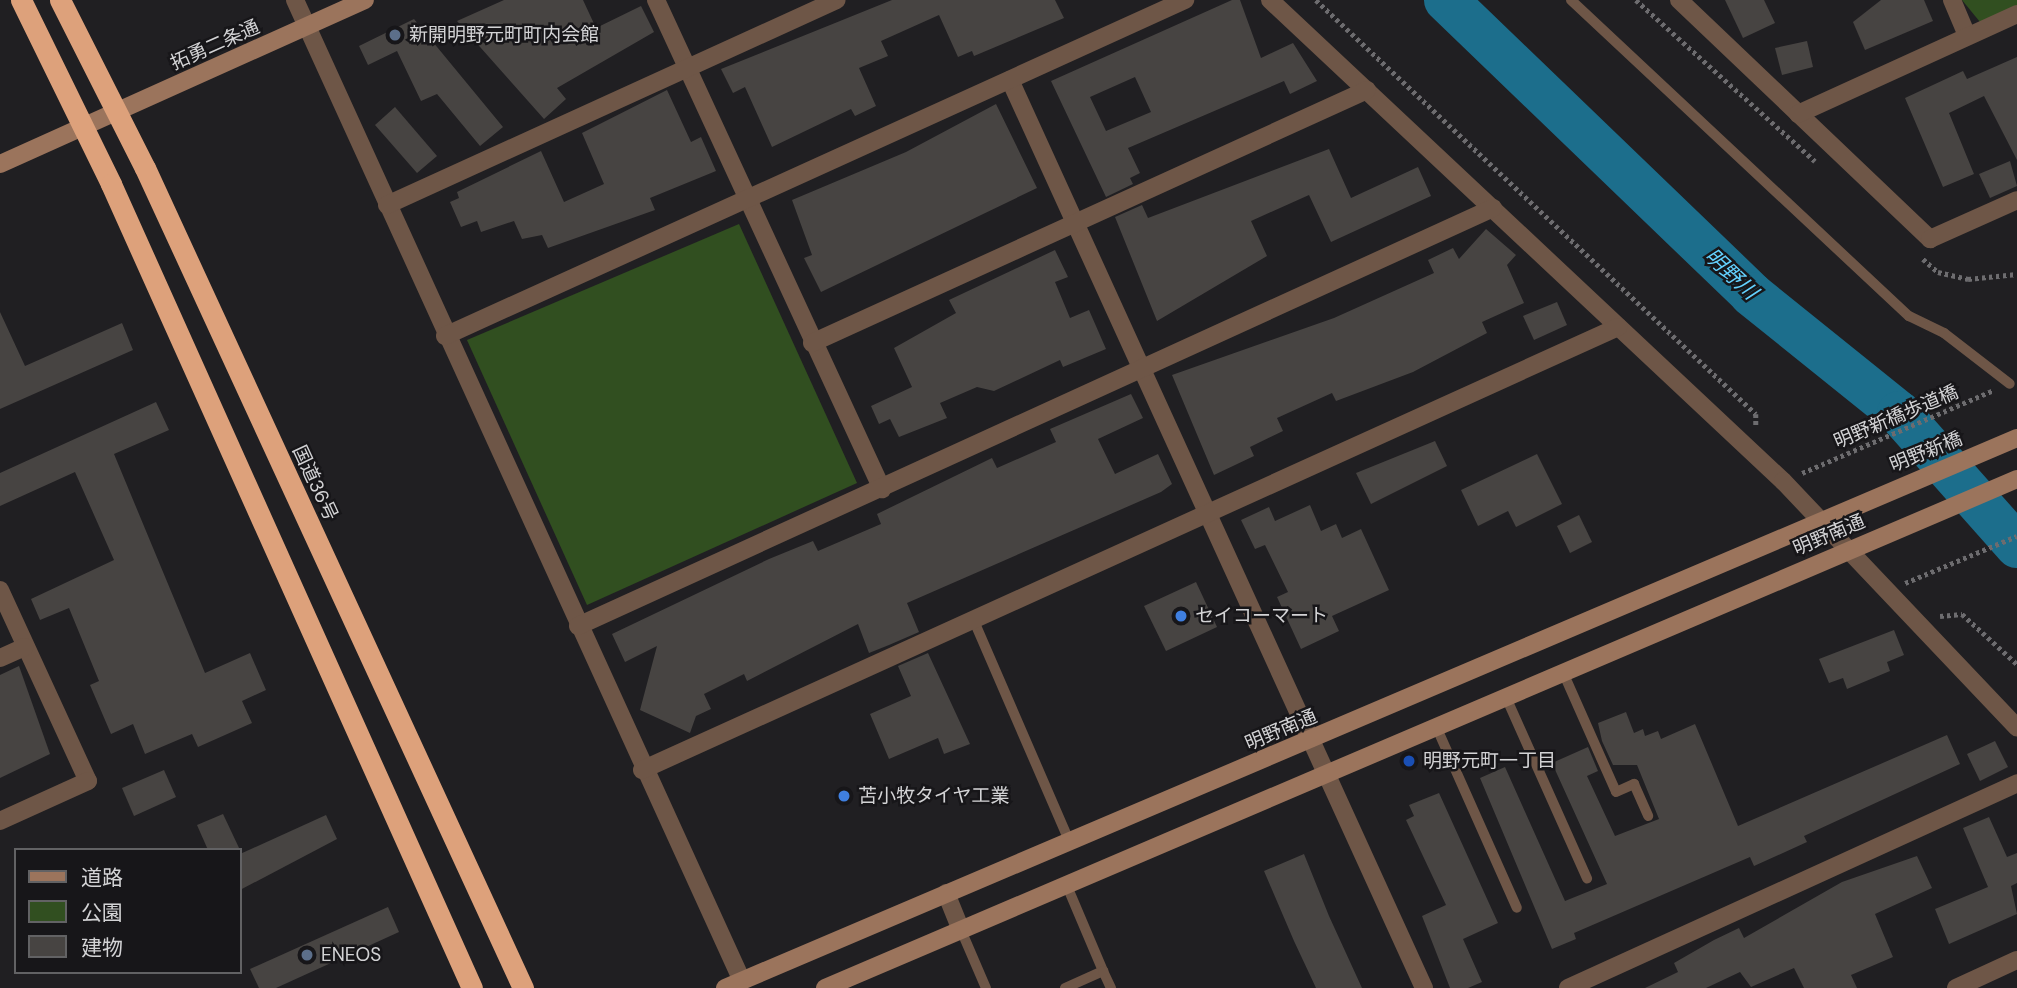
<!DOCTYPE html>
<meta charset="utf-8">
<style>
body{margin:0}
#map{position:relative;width:2017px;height:988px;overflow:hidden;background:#201f22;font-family:"DM Sans","Noto Sans JP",sans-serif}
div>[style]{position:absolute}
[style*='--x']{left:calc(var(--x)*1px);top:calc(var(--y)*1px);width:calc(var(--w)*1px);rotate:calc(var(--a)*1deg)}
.green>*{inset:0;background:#314f20}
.river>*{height:44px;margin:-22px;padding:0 22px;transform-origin:22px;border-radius:22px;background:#1c6e8c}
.building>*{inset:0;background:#474442}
.path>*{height:4.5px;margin-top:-2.25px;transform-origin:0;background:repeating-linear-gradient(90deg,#6d6c6f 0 3.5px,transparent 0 7px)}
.lane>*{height:10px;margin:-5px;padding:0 5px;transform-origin:5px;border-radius:5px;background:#6e5647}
.street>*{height:18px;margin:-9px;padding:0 9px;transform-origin:9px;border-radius:9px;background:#6e5647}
.secondary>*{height:18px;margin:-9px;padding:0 9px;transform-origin:9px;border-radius:9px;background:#9b745c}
.highway>*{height:21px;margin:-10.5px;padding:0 10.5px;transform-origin:10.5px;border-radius:10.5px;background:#dda17b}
.dots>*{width:19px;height:19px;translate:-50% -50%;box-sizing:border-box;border:4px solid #171619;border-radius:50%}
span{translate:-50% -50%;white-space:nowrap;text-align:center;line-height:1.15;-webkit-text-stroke:5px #171619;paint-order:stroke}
.poi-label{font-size:19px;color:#d3d3d5}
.left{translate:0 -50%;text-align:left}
.street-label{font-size:19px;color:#d3d3d5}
.water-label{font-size:21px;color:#64d2ff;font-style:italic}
.legend{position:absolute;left:14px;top:848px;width:228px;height:126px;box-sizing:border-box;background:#171619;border:2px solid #626264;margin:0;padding:9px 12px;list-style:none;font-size:21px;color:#d3d3d5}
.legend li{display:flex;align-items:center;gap:14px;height:35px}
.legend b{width:35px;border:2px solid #626264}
</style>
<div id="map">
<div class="green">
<i style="clip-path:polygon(1962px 0,2017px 0,2017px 6px,1980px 22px)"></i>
<i style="clip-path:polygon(739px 224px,857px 483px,587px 605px,467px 340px)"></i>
</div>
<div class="river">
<i style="--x:1446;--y:0;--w:424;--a:43.9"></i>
<i style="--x:1751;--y:294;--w:190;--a:38.8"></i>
<i style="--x:1899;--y:413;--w:178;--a:48.4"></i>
</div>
<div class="building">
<i style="clip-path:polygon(504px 0,583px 0,596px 28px,641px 6px,654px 32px,557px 88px,566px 99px,544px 119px,457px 21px)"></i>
<i style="clip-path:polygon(892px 0,1055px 0,1064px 18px,974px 56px,972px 51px,958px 57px,939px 15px,881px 41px,888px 56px,859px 68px,876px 106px,855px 116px,851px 109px,772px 147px,745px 87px,733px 93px,721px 69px)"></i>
<i style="clip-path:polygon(evenodd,1232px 0,1240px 0,1261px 58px,1293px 43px,1317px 81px,1290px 94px,1284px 81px,1128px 148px,1140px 173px,1130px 178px,1133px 184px,1106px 197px,1051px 81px,1232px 0,1135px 77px,1151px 112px,1106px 131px,1090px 97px,1135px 77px)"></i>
<i style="clip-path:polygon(1725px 0,1764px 0,1775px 23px,1743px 38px)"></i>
<i style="clip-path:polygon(1881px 0,1924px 0,1933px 21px,1865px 50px,1853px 22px)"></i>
<i style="clip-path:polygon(414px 19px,503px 127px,480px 146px,437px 94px,421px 101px,397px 51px,368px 65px,359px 46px)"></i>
<i style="clip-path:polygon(1807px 41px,1813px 67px,1782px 75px,1775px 48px)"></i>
<i style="clip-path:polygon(2017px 57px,2017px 160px,1984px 96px,1949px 113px,1974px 174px,1943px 187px,1905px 98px,1963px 71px,1967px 79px)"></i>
<i style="clip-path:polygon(667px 90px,691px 142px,701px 137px,716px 171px,650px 198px,655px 210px,548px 248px,542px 235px,522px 239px,514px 221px,481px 232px,477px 221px,461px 227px,450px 202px,459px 198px,457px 192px,541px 151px,564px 202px,604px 184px,582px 133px)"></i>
<i style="clip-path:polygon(996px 104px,1037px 188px,821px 292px,804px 258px,812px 255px,792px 200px,906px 152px)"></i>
<i style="clip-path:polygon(395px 107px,437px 156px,417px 173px,375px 125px)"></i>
<i style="clip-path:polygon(1329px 149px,1351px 198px,1418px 167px,1431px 196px,1331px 242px,1309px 195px,1251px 221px,1267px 256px,1157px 321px,1115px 217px,1142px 205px,1148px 218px)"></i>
<i style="clip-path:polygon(2010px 161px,2017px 186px,1990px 198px,1979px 174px)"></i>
<i style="clip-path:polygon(1486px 229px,1516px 255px,1507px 265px,1524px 303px,1482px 322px,1487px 333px,1413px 372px,1336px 401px,1332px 393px,1277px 418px,1283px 431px,1250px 447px,1254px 456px,1214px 475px,1172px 375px,1334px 318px,1434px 273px,1428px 260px,1453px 248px,1459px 259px)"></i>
<i style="clip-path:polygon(1055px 250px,1068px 277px,1055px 282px,1070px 318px,1089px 310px,1106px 349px,1063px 367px,1060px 360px,994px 391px,977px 387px,940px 403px,947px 418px,899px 437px,890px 419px,879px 424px,871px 406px,912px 387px,894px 348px,956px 313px,949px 300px)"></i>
<i style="clip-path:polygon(1557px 302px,1567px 325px,1534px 340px,1523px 316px)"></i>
<i style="clip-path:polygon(0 312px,25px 366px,122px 323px,133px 350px,0 409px)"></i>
<i style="clip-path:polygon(1131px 394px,1143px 418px,1098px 439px,1115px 474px,1158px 454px,1172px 484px,1161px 492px,907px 603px,919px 632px,889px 645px,869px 653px,858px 624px,747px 681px,744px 674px,704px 694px,711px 709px,696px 716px,690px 733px,640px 710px,657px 646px,625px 662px,612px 634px,769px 559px,813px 541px,818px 551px,881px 524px,877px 514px,992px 458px,997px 468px,1056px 442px,1050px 429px)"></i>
<i style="clip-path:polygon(156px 402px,169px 430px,114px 454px,205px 673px,250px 653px,266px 690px,242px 701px,252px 723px,198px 747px,192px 734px,145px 754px,133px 724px,111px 734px,90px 685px,99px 681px,69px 608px,40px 620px,31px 599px,114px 560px,75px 472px,0 506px,0 473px)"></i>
<i style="clip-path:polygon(1435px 441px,1447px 466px,1371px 504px,1356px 473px)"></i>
<i style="clip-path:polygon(1537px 454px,1562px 504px,1516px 527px,1508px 511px,1478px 526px,1461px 490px)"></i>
<i style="clip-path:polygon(1310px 505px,1321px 531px,1336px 524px,1342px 538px,1361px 529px,1389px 590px,1332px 616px,1339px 631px,1301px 649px,1277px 597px,1288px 592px,1265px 545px,1255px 549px,1241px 520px,1269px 507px,1275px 521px)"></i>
<i style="clip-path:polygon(1579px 515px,1592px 542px,1570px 553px,1557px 526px)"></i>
<i style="clip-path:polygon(1196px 582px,1217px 627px,1166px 651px,1144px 606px)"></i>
<i style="clip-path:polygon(1894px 630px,1904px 655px,1887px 662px,1890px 671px,1847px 689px,1843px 678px,1829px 683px,1819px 659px)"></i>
<i style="clip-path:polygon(928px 653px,970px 744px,944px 754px,938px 738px,889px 759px,870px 714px,911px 696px,898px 666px)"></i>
<i style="clip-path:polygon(19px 666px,50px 754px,0 778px,0 675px)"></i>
<i style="clip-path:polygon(1626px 712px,1634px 733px,1643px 729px,1645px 736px,1658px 731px,1661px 739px,1695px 724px,1738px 826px,1947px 735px,1960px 764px,1804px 836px,1807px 842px,1754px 866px,1750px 857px,1574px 933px,1576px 939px,1552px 949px,1480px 778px,1505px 767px,1565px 901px,1607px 884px,1552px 763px,1588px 747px,1598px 771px,1587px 776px,1615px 836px,1659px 819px,1637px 765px,1613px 765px,1602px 741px,1598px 723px)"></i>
<i style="clip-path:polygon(1995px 741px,2008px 767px,1980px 781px,1967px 754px)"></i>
<i style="clip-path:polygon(164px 770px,176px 797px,134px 816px,122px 788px)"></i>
<i style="clip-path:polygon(1439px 793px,1498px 923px,1463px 939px,1482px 982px,1468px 988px,1450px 988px,1422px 916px,1446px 905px,1406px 820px,1414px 816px,1409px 805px)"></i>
<i style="clip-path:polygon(223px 814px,240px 850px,208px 850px,197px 825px)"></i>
<i style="clip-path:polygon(326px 815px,337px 839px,240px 890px,240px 854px)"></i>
<i style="clip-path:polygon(1989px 817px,2007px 857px,2017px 853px,2017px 883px,2011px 886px,2017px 914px,1949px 944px,1935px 909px,1988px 887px,1963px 828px)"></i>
<i style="clip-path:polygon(1304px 854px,1329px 916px,1362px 988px,1316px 988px,1294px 941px,1264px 871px)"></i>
<i style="clip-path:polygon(1917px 856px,1932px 888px,1875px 914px,1893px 957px,1851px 975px,1857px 988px,1804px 988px,1794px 968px,1751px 987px,1740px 972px,1706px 988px,1645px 988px,1678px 972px,1674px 963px,1714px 940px,1739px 928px,1744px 938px,1842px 882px)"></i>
<i style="clip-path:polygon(388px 907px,399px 932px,276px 988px,259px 988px,250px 969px)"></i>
</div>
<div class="path">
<i style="--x:1316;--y:0;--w:604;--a:43.26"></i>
<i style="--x:1756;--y:414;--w:12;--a:90"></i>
<i style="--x:1636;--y:0;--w:241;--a:42"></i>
<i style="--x:1923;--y:259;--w:20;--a:41"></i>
<i style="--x:1938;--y:272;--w:31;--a:13"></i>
<i style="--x:1968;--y:279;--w:49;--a:-5.8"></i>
<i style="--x:1802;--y:473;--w:209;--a:-23.4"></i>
<i style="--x:1905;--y:583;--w:121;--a:-22.8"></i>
<i style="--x:1940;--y:616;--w:22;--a:-5"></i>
<i style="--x:1962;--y:614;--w:74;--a:42.3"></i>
</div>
<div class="lane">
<i style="--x:1571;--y:0;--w:463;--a:43.1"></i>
<i style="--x:1909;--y:316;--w:39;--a:26"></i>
<i style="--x:1944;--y:333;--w:83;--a:37.7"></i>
<i style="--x:974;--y:621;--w:240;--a:66.6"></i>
<i style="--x:1562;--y:670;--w:133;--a:66.1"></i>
<i style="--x:1616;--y:792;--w:20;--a:-24"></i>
<i style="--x:1634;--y:784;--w:35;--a:66"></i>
<i style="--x:1505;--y:695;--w:201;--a:65.9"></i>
<i style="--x:1435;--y:724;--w:201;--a:66"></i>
<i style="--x:1067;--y:886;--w:92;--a:67"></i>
<i style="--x:961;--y:930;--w:63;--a:66.7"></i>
<i style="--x:1065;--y:988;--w:42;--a:-24.1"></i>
<i style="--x:1103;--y:971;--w:19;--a:65"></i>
</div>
<div class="street">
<i style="--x:295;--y:0;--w:1078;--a:65.5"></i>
<i style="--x:656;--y:0;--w:539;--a:65.2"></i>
<i style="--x:1270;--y:0;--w:703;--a:43.16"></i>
<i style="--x:1783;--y:481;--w:340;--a:46.5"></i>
<i style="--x:1679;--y:0;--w:347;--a:43.6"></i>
<i style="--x:1930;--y:239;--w:95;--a:-24.1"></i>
<i style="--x:1952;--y:0;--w:39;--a:67"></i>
<i style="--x:1010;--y:80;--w:998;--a:65.49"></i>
<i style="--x:1798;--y:114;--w:241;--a:-24.5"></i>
<i style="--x:387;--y:205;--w:494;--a:-24.5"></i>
<i style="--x:445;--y:336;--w:813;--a:-24.42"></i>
<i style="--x:812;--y:343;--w:610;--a:-24.51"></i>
<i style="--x:0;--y:590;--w:210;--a:65.3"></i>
<i style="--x:88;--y:781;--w:97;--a:155.6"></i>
<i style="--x:578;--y:626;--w:1006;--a:-24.55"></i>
<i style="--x:0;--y:658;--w:27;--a:-24"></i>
<i style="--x:642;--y:770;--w:1072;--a:-24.41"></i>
<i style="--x:946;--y:893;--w:40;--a:68"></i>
<i style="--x:1568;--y:988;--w:494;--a:-24.5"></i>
<i style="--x:1956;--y:988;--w:67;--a:-24.7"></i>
</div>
<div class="secondary">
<i style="--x:0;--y:164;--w:400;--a:-24.2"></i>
<i style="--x:725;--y:988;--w:1404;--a:-23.06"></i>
<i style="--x:825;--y:988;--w:1296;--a:-23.12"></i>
</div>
<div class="highway">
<i style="--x:21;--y:0;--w:205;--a:63.9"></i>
<i style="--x:111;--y:184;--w:881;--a:65.82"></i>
<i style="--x:60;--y:0;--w:188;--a:63.2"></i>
<i style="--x:145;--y:168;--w:903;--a:65.25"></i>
</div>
<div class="dots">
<i style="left:395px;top:35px;background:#5c6f8a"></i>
<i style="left:1181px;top:616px;background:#3f7fe0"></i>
<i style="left:1409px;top:761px;background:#1a4fb4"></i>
<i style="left:844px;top:796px;background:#3f7fe0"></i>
<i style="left:307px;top:955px;background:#5c6f8a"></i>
</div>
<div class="poi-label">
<span class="left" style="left:409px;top:35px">新開明野元町町内会館</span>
<span class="left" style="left:1195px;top:616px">セイコーマート</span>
<span class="left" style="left:1423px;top:761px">明野元町一丁目</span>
<span class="left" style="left:858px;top:796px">苫小牧タイヤ工業</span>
<span class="left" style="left:321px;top:955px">ENEOS</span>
</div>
<div class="street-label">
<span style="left:215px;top:45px;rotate:-24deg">拓勇二条通</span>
<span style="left:1896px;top:417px;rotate:-23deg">明野新橋歩道橋</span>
<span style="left:1926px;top:452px;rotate:-22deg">明野新橋</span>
<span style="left:315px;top:483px;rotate:65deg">国道36号</span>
<span style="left:1829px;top:535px;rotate:-23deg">明野南通</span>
<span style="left:1281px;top:730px;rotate:-23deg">明野南通</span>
</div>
<div class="water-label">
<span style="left:1731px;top:274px;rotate:43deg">明野川</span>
</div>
<ul class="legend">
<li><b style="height:9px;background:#9b745c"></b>道路</li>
<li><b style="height:19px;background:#314f20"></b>公園</li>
<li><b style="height:19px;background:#474442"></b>建物</li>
</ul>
</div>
